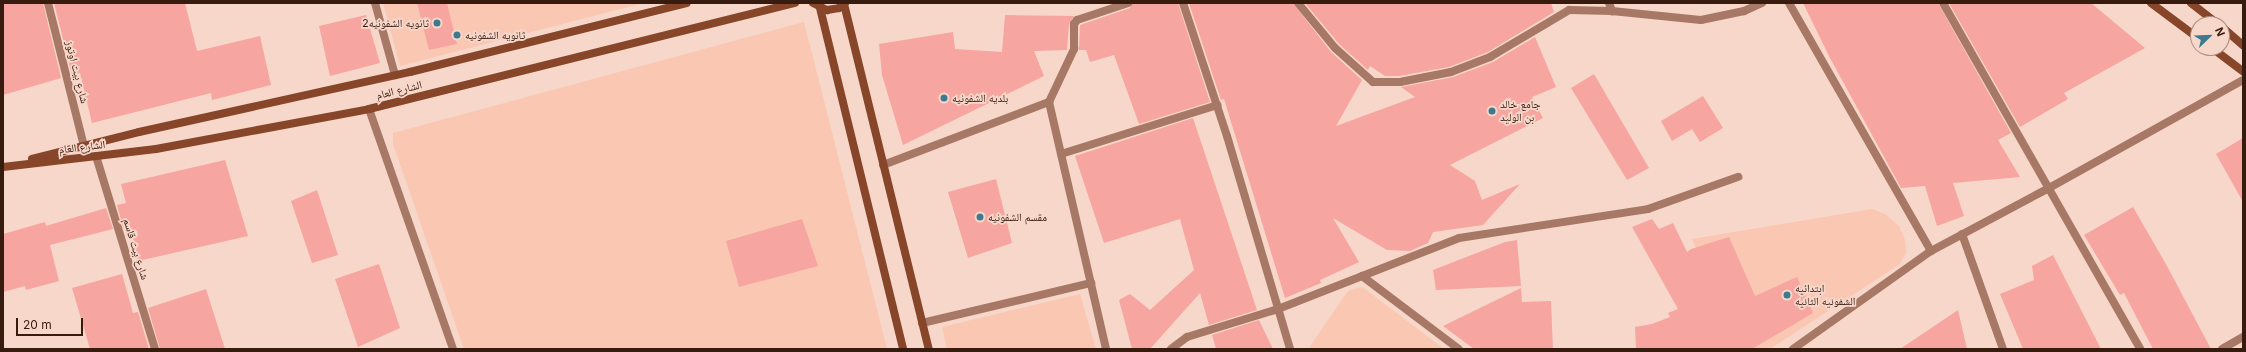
<!DOCTYPE html>
<meta charset="utf-8">
<style>
body{margin:0}
#map{position:relative;width:2246px;height:352px;overflow:hidden;background:#f7d7ca;font-family:Inter,"Noto Naskh Arabic",sans-serif}
div>[style]{position:absolute}
[style*='--x']{left:calc(var(--x)*1px);top:calc(var(--y)*1px);width:calc(var(--w)*1px);rotate:calc(var(--a)*1deg)}
.built>*{inset:0;background:#fac7b3}
.building>*{inset:0;background:#f7a5a0}
.street>*{height:8px;margin:-4px;padding:0 4px;transform-origin:4px;border-radius:4px;background:#a77865}
.secondary>*{height:8px;margin:-4px;padding:0 4px;transform-origin:4px;border-radius:4px;background:#87462a}
.dots>*{width:11px;height:11px;translate:-50% -50%;box-sizing:border-box;border:2px solid #f7d7ca;border-radius:50%}
span{translate:-50% -50%;white-space:nowrap;text-align:center;line-height:1.15;-webkit-text-stroke:3.5px #f7d7ca;paint-order:stroke}
.poi-label{font-size:11px;color:#371b0f}
.right{translate:-100% -50%;text-align:right}
.left{translate:0 -50%;text-align:left}
.street-label{font-size:11px;color:#371b0f}
.frame{position:absolute;inset:0;border:4px solid #371b0f;pointer-events:none}
.north{position:absolute;left:2190px;top:16px;width:40px;height:40px;box-sizing:border-box;background:#f7d7ca;border:1px solid #aa8c7f;border-radius:50%;rotate:67deg;font-size:11px;font-weight:700;line-height:16px;text-align:center;color:#371b0f}
.north::after{content:'';display:block;margin:auto;width:14px;height:18px;background:#3c7a8f;clip-path:polygon(50% 0,100% 100%,50% 72%,0 100%)}
.scale{position:absolute;left:16px;top:318px;width:67px;height:18px;box-sizing:border-box;border:2px solid #371b0f;border-top:0;padding-left:5px;font-size:12px;line-height:14px;white-space:nowrap;color:#371b0f;-webkit-text-stroke:3px #f7d7ca;paint-order:stroke}
</style>
<div id="map">
<div class="built">
<i style="clip-path:polygon(383px 3px,644px 3px,400px 66px)"></i>
<i style="clip-path:polygon(804px 22px,887px 349px,464px 349px,393px 144px,393px 133px)"></i>
<i style="clip-path:polygon(1872px 209px,1885px 214px,1899px 226px,1905px 240px,1906px 253px,1900px 264px,1770px 349px,1740px 349px,1692px 239px)"></i>
<i style="clip-path:polygon(1360px 287px,1365px 289px,1444px 349px,1308px 349px,1348px 291px)"></i>
<i style="clip-path:polygon(1080px 294px,1096px 349px,947px 349px,942px 327px)"></i>
</div>
<div class="building">
<i style="clip-path:polygon(3px 3px,43px 3px,61px 78px,3px 95px)"></i>
<i style="clip-path:polygon(54px 3px,185px 3px,197px 51px,260px 36px,271px 85px,212px 100px,211px 93px,92px 123px,80px 73px,72px 75px)"></i>
<i style="clip-path:polygon(417px 3px,447px 3px,457px 44px,429px 50px)"></i>
<i style="clip-path:polygon(1133px 3px,1178px 3px,1210px 102px,1139px 124px,1114px 55px,1090px 62px,1086px 50px,1079px 50px,1080px 25px,1130px 8px)"></i>
<i style="clip-path:polygon(1189px 3px,1293px 3px,1331px 52px,1362px 80px,1336px 126px,1415px 97px,1401px 87px,1453px 77px,1493px 62px,1535px 37px,1556px 87px,1532px 97px,1543px 118px,1450px 165px,1475px 181px,1482px 200px,1520px 184px,1483px 225px,1433px 232px,1428px 243px,1410px 251px,1387px 250px,1333px 218px,1359px 262px,1320px 280px,1321px 283px,1285px 298px,1224px 99px,1221px 100px)"></i>
<i style="clip-path:polygon(1305px 3px,1551px 3px,1554px 12px,1488px 52px,1449px 67px,1399px 76px,1385px 76px,1370px 66px,1368px 70px,1339px 44px)"></i>
<i style="clip-path:polygon(1803px 3px,1938px 3px,2011px 133px,1998px 140px,2020px 177px,1953px 183px,1964px 216px,1937px 226px,1925px 186px,1901px 188px,1830px 58px)"></i>
<i style="clip-path:polygon(1949px 3px,2091px 3px,2145px 48px,2064px 93px,2068px 99px,2020px 127px)"></i>
<i style="clip-path:polygon(366px 15px,380px 63px,330px 76px,319px 26px)"></i>
<i style="clip-path:polygon(1005px 15px,1074px 16px,1069px 24px,1067px 50px,1034px 51px,1044px 76px,903px 145px,882px 75px,879px 44px,953px 32px,955px 49px,1002px 52px)"></i>
<i style="clip-path:polygon(1594px 74px,1649px 168px,1627px 180px,1571px 88px)"></i>
<i style="clip-path:polygon(1703px 96px,1723px 128px,1700px 142px,1692px 129px,1672px 141px,1661px 121px)"></i>
<i style="clip-path:polygon(1193px 118px,1257px 310px,1209px 325px,1200px 293px,1150px 349px,1132px 349px,1119px 300px,1130px 294px,1150px 310px,1194px 270px,1180px 219px,1104px 243px,1075px 156px)"></i>
<i style="clip-path:polygon(2243px 138px,2243px 202px,2216px 154px)"></i>
<i style="clip-path:polygon(225px 160px,248px 236px,138px 261px,130px 225px,123px 227px,117px 205px,126px 203px,121px 184px)"></i>
<i style="clip-path:polygon(996px 179px,1012px 243px,968px 258px,948px 192px)"></i>
<i style="clip-path:polygon(317px 190px,338px 255px,312px 263px,291px 201px)"></i>
<i style="clip-path:polygon(2133px 207px,2167px 266px,2211px 349px,2153px 349px,2124px 293px,2120px 295px,2084px 235px)"></i>
<i style="clip-path:polygon(106px 208px,113px 229px,50px 245px,59px 281px,26px 290px,25px 286px,3px 292px,3px 234px,45px 222px,46px 226px)"></i>
<i style="clip-path:polygon(802px 219px,818px 266px,739px 287px,726px 241px)"></i>
<i style="clip-path:polygon(1652px 219px,1659px 229px,1673px 223px,1687px 252px,1691px 249px,1729px 237px,1755px 296px,1797px 277px,1813px 313px,1752px 349px,1636px 349px,1635px 327px,1652px 324px,1670px 317px,1668px 313px,1678px 309px,1632px 227px)"></i>
<i style="clip-path:polygon(1517px 240px,1521px 286px,1436px 290px,1433px 270px,1505px 242px)"></i>
<i style="clip-path:polygon(2053px 255px,2101px 349px,2023px 349px,2000px 294px,2034px 280px,2032px 266px)"></i>
<i style="clip-path:polygon(379px 264px,400px 328px,358px 347px,335px 279px)"></i>
<i style="clip-path:polygon(122px 274px,133px 313px,138px 312px,149px 349px,90px 349px,72px 288px)"></i>
<i style="clip-path:polygon(1521px 288px,1522px 302px,1551px 301px,1553px 349px,1474px 349px,1443px 326px)"></i>
<i style="clip-path:polygon(206px 289px,225px 349px,160px 349px,148px 308px)"></i>
<i style="clip-path:polygon(1958px 310px,1967px 349px,1900px 349px)"></i>
<i style="clip-path:polygon(1259px 320px,1273px 349px,1216px 349px,1212px 335px)"></i>
</div>
<div class="street">
<i style="--x:48;--y:3;--w:147;--a:75.9"></i>
<i style="--x:375;--y:3;--w:75;--a:74.5"></i>
<i style="--x:1183;--y:3;--w:140;--a:71.7"></i>
<i style="--x:1227;--y:136;--w:222;--a:73.5"></i>
<i style="--x:1298;--y:3;--w:58;--a:50.6"></i>
<i style="--x:1335;--y:48;--w:51;--a:41.8"></i>
<i style="--x:1373;--y:82;--w:27;--a:0"></i>
<i style="--x:1400;--y:82;--w:52;--a:-11.1"></i>
<i style="--x:1451;--y:72;--w:42;--a:-21"></i>
<i style="--x:1490;--y:57;--w:92;--a:-30.7"></i>
<i style="--x:1569;--y:10;--w:43;--a:1.3"></i>
<i style="--x:1612;--y:11;--w:89;--a:5.8"></i>
<i style="--x:1701;--y:20;--w:44;--a:-11.8"></i>
<i style="--x:1744;--y:11;--w:20;--a:-24"></i>
<i style="--x:1609;--y:3;--w:9;--a:69"></i>
<i style="--x:1789;--y:3;--w:286;--a:60.2"></i>
<i style="--x:1943;--y:3;--w:398;--a:60.3"></i>
<i style="--x:1049;--y:102;--w:59;--a:-64.7"></i>
<i style="--x:1074;--y:49;--w:25;--a:-90"></i>
<i style="--x:1074;--y:24;--w:5;--a:-53"></i>
<i style="--x:1077;--y:20;--w:54;--a:-18.4"></i>
<i style="--x:369;--y:109;--w:254;--a:70.7"></i>
<i style="--x:1061;--y:154;--w:164;--a:-17.4"></i>
<i style="--x:96;--y:156;--w:202;--a:73"></i>
<i style="--x:883;--y:165;--w:178;--a:-20.8"></i>
<i style="--x:1049;--y:102;--w:253;--a:77"></i>
<i style="--x:1962;--y:234;--w:122;--a:70.4"></i>
<i style="--x:1362;--y:276;--w:121;--a:37"></i>
<i style="--x:922;--y:323;--w:174;--a:-13.3"></i>
<i style="--x:1171;--y:349;--w:20;--a:-37"></i>
<i style="--x:1187;--y:337;--w:95;--a:-17.1"></i>
<i style="--x:1278;--y:309;--w:194;--a:-21.4"></i>
<i style="--x:1459;--y:238;--w:191;--a:-8.7"></i>
<i style="--x:1648;--y:209;--w:96;--a:-19.6"></i>
<i style="--x:1793;--y:349;--w:169;--a:-35.4"></i>
<i style="--x:1931;--y:251;--w:134;--a:-28.1"></i>
<i style="--x:2049;--y:188;--w:222;--a:-29.1"></i>
<i style="--x:2222;--y:349;--w:24;--a:-30"></i>
</div>
<div class="secondary">
<i style="--x:813;--y:3;--w:16;--a:27"></i>
<i style="--x:827;--y:10;--w:12;--a:-9"></i>
<i style="--x:839;--y:8;--w:8;--a:-40"></i>
<i style="--x:2151;--y:3;--w:59;--a:36.7"></i>
<i style="--x:2191;--y:3;--w:34;--a:38"></i>
<i style="--x:844;--y:4;--w:355;--a:76.2"></i>
<i style="--x:820;--y:8;--w:351;--a:76.3"></i>
<i style="--x:2222;--y:27;--w:28;--a:41"></i>
<i style="--x:2212;--y:48;--w:39;--a:37"></i>
<i style="--x:32;--y:159;--w:110;--a:-14.2"></i>
<i style="--x:139;--y:132;--w:278;--a:-12.5"></i>
<i style="--x:410;--y:72;--w:285;--a:-14"></i>
<i style="--x:3;--y:167;--w:154;--a:-6.7"></i>
<i style="--x:156;--y:149;--w:217;--a:-10.6"></i>
<i style="--x:369;--y:109;--w:439;--a:-14"></i>
</div>
<div class="dots">
<i style="left:437px;top:23px;background:#3c7a8f"></i>
<i style="left:457px;top:35px;background:#3c7a8f"></i>
<i style="left:944px;top:98px;background:#3c7a8f"></i>
<i style="left:1492px;top:111px;background:#3c7a8f"></i>
<i style="left:980px;top:217px;background:#3c7a8f"></i>
<i style="left:1787px;top:295px;background:#3c7a8f"></i>
</div>
<div class="poi-label">
<span class="right" style="left:429px;top:23px">ثانويه الشفونيه2</span>
<span class="left" style="left:465px;top:35px">ثانويه الشفونيه</span>
<span class="left" style="left:952px;top:98px">بلديه الشفونيه</span>
<span class="left" style="left:1500px;top:111px">جامع خالد<br>بن الوليد</span>
<span class="left" style="left:988px;top:217px">مقسم الشفونيه</span>
<span class="left" style="left:1795px;top:295px">ابتدائيه<br>الشفونيه الثانيه</span>
</div>
<div class="street-label">
<span style="left:77px;top:72px;rotate:76deg">شارع بيت اوتوز</span>
<span style="left:399px;top:90px;rotate:-14deg">الشارع العام</span>
<span style="left:82px;top:147px;rotate:-7deg">الشارع العام</span>
<span style="left:136px;top:249px;rotate:73deg">شارع بيت قاسم</span>
</div>
<div class="frame"></div>
<div class="north">N</div>
<div class="scale">20 m</div>
</div>
